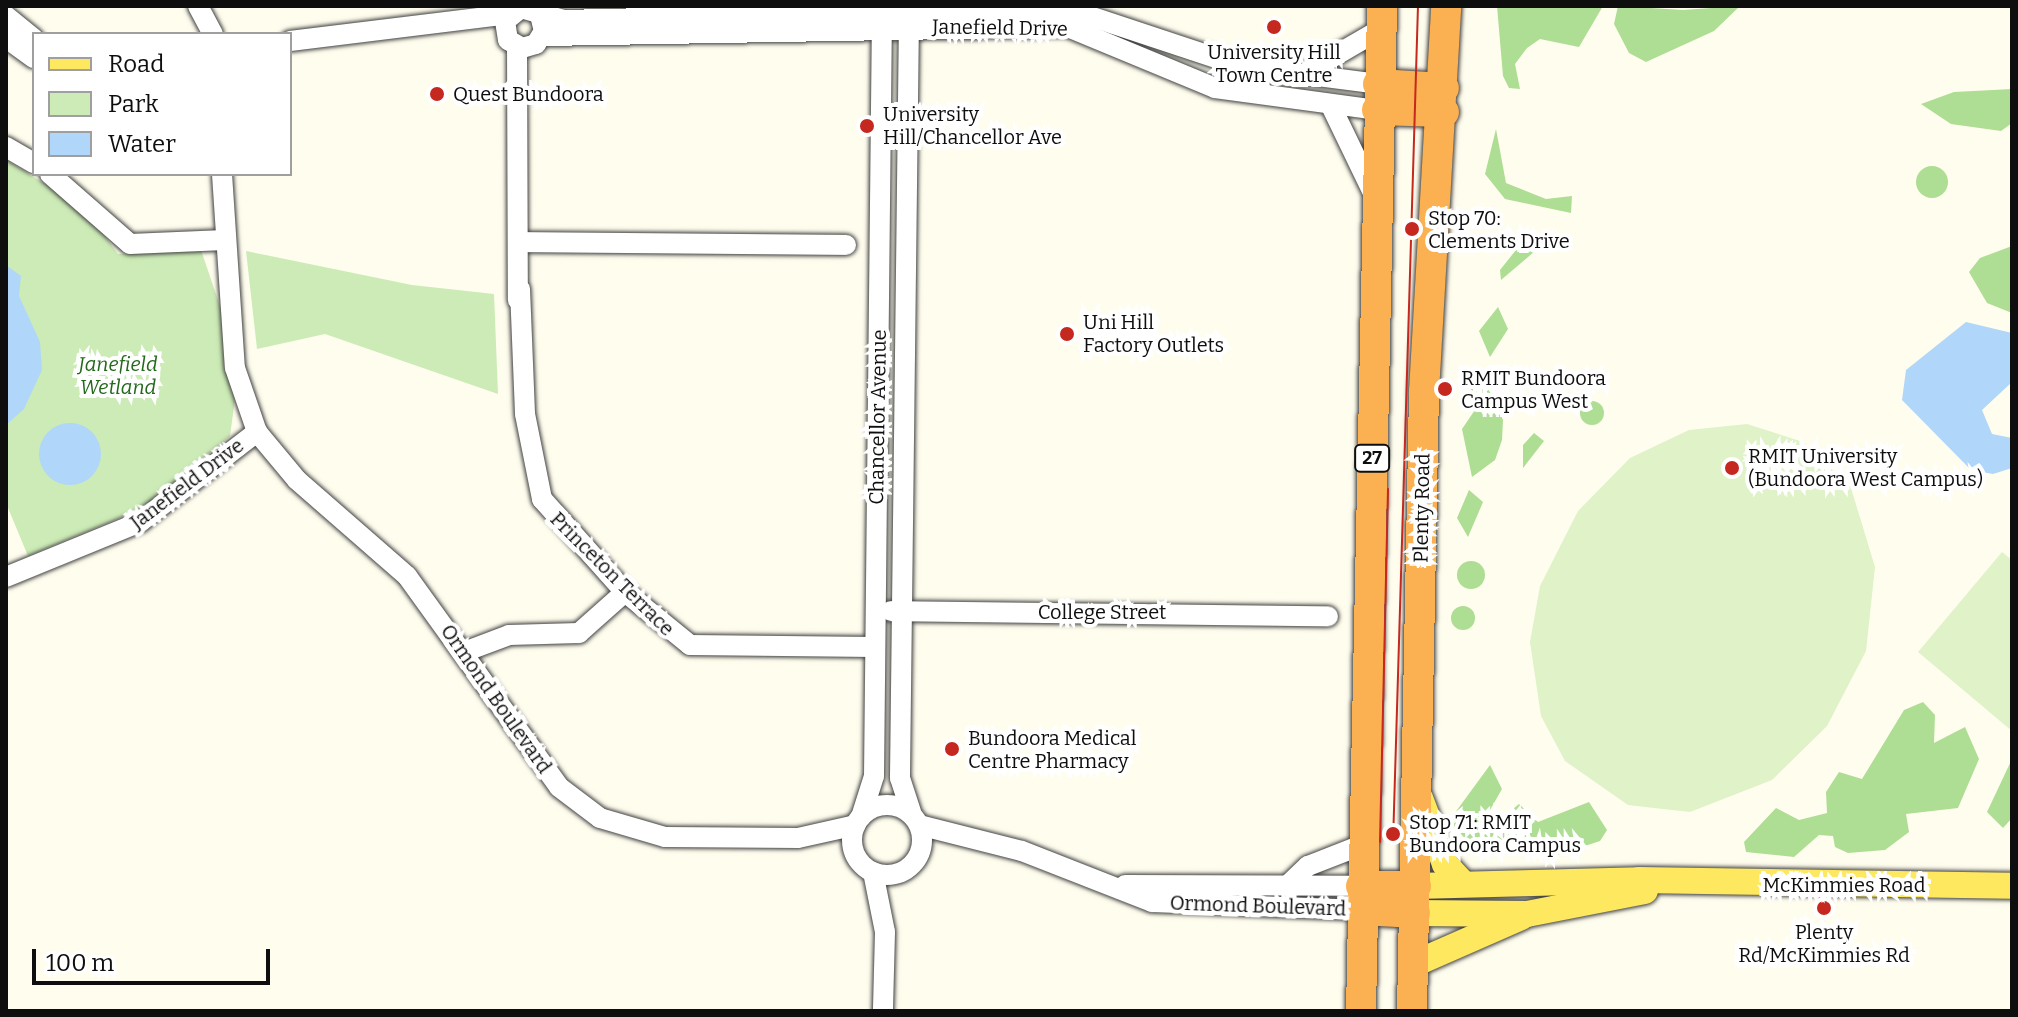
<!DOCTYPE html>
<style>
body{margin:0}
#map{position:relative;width:2018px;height:1017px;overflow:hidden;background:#fffdee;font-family:Bitter,serif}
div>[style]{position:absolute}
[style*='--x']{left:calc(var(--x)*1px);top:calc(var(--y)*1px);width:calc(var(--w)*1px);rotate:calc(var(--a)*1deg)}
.green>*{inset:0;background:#ccebb6}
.forest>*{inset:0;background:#aedd94}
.round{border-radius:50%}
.pitch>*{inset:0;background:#dff2c8}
.water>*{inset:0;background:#b0d6f9}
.roads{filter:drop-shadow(0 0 2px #414141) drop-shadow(0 0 2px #414141)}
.minor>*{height:20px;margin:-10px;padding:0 10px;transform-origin:10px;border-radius:10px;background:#fff}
.minor>.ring{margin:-10px;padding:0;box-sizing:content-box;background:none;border:20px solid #fff;border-radius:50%}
.major>*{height:26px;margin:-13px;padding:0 13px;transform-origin:13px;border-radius:13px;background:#fee85f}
.highway>*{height:30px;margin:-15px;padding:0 15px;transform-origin:15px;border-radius:15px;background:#fbb051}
.tram>*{height:2px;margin:-1px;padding:0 1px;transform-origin:1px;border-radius:1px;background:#c4281f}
.dots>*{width:22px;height:22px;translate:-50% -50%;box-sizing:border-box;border:4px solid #fff;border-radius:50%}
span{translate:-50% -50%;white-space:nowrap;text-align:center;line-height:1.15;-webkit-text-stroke:8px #fff;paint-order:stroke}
.shield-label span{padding:2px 6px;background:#fff;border:2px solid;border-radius:6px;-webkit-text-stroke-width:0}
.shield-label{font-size:18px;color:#0e0e0e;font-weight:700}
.street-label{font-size:20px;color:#0e0e0e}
.poi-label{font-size:20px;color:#0e0e0e}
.left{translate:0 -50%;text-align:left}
.park-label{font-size:20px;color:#23691b;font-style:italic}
.frame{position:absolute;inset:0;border:8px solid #0e0e0e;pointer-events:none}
.legend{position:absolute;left:32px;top:32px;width:260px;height:144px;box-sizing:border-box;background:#fff;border:2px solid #9f9f9f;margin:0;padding:10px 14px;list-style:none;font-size:24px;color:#0e0e0e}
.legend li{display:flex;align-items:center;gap:16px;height:40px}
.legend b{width:40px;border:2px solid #9f9f9f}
.scale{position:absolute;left:32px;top:949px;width:238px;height:36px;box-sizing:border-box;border:4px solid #0e0e0e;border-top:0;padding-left:10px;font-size:24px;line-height:28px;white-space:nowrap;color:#0e0e0e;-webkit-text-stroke:6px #fff;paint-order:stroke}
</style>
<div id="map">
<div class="green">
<i style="clip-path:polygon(6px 160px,84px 208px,118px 254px,201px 250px,221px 309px,235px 399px,230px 436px,141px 509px,28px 556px,6px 503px)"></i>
<i style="clip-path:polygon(246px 251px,412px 285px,494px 294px,498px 394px,325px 334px,257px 349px)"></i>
</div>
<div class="forest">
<i style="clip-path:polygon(1497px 6px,1548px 8px,1603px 6px,1579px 47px,1540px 39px,1527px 48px,1515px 64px,1520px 89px,1509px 88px,1503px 76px)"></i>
<i style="clip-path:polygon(1618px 6px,1683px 10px,1740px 6px,1714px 31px,1646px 62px,1629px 53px,1614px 24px)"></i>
<i style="clip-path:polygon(2012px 89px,2012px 123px,2001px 131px,1951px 124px,1921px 104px,1954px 92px)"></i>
<i style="clip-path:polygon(1496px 129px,1506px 183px,1546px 199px,1572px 196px,1571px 213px,1505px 199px,1485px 174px)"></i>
<i class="round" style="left:1916px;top:166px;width:32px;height:32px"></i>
<i style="clip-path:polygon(1563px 237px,1571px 245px,1535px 251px,1501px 280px,1500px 270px,1516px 250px)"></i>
<i style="clip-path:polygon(2012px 246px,2012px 313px,1987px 303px,1969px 272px,1980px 258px)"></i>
<i style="clip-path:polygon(1498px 307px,1508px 329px,1490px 357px,1479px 331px)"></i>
<i style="clip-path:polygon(1485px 377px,1503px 420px,1502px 440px,1495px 460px,1472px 477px,1462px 429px,1477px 407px,1467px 384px)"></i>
<i class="round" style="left:1580px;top:401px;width:24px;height:24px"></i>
<i style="clip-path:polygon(1534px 433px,1544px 441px,1523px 468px,1523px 445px)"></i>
<i style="clip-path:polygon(1469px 490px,1483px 502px,1468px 537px,1457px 518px)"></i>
<i class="round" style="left:1457px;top:561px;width:28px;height:28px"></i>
<i class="round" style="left:1451px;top:606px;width:24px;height:24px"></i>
<i style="clip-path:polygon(1923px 702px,1935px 715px,1934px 743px,1965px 727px,1979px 759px,1958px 808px,1906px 814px,1909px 832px,1885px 850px,1848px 853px,1835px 847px,1833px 836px,1819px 835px,1794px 857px,1746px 852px,1744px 842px,1776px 808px,1799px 820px,1827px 813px,1826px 792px,1839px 772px,1862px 779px,1904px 710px)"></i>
<i style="clip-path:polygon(2012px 759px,2012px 818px,2003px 828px,1987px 812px)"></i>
<i style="clip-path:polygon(1490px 765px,1502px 789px,1486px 817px,1496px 823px,1519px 804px,1538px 822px,1589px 802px,1607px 830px,1600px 841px,1557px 855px,1537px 846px,1471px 845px,1449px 821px)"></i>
</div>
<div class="pitch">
<i style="clip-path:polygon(1747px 424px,1803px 442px,1851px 488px,1875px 567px,1866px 651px,1827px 726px,1772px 780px,1690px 812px,1628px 805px,1565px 761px,1541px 716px,1530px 642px,1540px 586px,1578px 511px,1630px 458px,1689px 430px)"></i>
<i style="clip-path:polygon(2002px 552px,2012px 560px,2012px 731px,1918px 652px)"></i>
</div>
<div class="water">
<i style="clip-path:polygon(6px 265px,21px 276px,19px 296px,40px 342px,42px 370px,24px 409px,6px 425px)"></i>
<i style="clip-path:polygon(1966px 322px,2012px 333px,2012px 382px,1982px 410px,1992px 434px,2012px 438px,2012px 468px,1993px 474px,1971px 470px,1902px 400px,1906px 370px)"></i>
<i class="round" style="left:39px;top:423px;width:62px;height:62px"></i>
</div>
<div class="roads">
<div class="minor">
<i style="--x:198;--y:6;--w:32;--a:62"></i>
<i style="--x:540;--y:15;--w:16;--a:76"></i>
<i style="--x:544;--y:31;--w:15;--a:122"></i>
<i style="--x:536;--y:44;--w:15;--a:164"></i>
<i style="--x:522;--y:48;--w:16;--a:-150"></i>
<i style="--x:508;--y:40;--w:19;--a:-99"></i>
<i style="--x:505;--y:21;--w:21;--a:-39"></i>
<i style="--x:521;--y:8;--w:45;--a:15.6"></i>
<i style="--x:564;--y:20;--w:501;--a:-1.37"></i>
<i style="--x:1065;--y:8;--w:184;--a:18.3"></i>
<i style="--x:1240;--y:66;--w:139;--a:7.4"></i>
<i style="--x:6;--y:16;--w:36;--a:39"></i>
<i style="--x:909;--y:17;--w:761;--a:90.68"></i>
<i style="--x:900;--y:778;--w:39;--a:72"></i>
<i style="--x:543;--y:36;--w:525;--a:-0.98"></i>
<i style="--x:1068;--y:27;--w:159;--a:22.5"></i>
<i style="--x:1215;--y:88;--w:163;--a:7.7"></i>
<i style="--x:6;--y:38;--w:34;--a:36"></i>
<i style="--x:290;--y:41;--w:221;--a:-7"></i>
<i style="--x:517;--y:46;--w:254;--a:89.8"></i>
<i style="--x:1302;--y:75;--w:91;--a:-30.2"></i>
<i style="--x:1332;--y:108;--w:97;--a:64.2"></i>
<i style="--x:6;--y:147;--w:32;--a:30"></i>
<i style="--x:50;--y:174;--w:106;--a:41.2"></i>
<i style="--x:130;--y:244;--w:95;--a:-2.4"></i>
<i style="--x:222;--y:174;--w:194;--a:86.2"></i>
<i style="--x:235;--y:368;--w:68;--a:71"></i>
<i style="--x:257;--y:432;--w:62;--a:50.2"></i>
<i style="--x:297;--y:480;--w:146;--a:41.1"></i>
<i style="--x:407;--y:576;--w:260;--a:54.2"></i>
<i style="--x:559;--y:787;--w:51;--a:37.1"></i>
<i style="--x:600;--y:818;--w:68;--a:16.3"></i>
<i style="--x:665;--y:837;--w:133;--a:0.4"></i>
<i style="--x:798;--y:838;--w:59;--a:-12.6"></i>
<i style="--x:520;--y:242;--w:326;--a:0.5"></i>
<i style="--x:520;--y:289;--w:125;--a:87.7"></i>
<i style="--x:525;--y:414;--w:87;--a:78.7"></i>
<i style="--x:542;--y:499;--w:125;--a:48.3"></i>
<i style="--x:625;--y:592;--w:84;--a:39.2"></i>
<i style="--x:690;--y:645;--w:184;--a:0.6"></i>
<i style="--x:6;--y:577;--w:145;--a:-22.3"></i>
<i style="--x:140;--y:522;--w:148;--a:-37.6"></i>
<i style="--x:891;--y:611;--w:437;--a:0.7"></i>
<i style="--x:464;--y:652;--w:48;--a:-20.7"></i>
<i style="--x:509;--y:635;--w:70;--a:-1.6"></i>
<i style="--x:579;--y:633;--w:62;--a:-41.7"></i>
<i class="ring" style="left:852px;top:805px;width:50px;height:50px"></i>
<i style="--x:861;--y:817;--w:43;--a:-72.4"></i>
<i style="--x:874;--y:776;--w:760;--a:-89.4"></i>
<i style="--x:919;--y:825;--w:106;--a:14.2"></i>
<i style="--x:1022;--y:851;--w:140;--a:21.4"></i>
<i style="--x:1152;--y:902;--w:210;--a:2.2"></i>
<i style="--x:873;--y:872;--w:61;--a:78.7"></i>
<i style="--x:885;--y:932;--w:79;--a:91.5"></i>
<i style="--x:1125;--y:885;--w:236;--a:0.2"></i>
<i style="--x:1287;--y:886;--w:29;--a:-44"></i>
<i style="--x:1308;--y:866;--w:58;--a:-21.3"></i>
</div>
<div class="major">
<i style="--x:1420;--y:798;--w:71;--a:69.3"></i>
<i style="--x:1445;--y:864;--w:26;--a:47"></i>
<i style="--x:1416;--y:886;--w:223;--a:-1.5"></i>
<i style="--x:1639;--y:880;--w:373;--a:0.9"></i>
<i style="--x:1415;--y:913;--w:112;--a:0.5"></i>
<i style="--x:1527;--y:914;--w:120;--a:-11"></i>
<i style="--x:1414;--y:964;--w:117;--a:-23.7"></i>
</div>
<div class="highway">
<i style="--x:1378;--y:84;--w:66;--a:3.5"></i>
<i style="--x:1377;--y:110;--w:67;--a:1.7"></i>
<i style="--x:1361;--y:886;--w:55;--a:0"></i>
<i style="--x:1362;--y:910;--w:53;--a:3.2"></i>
<i style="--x:1361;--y:1011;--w:1005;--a:-88.8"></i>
<i style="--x:1412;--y:1011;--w:619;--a:-88.89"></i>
<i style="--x:1424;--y:392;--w:387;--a:-86.7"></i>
</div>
</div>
<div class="tram">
<i style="--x:1380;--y:842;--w:353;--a:-88.7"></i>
<i style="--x:1393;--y:843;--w:837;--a:-88.29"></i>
</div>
<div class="dots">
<i style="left:1274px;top:27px;background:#c4281f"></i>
<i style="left:437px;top:94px;background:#c4281f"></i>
<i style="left:867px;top:126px;background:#c4281f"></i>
<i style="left:1412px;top:229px;background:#c4281f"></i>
<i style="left:1067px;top:334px;background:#c4281f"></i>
<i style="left:1445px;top:389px;background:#c4281f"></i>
<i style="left:1732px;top:468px;background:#c4281f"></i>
<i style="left:952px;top:749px;background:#c4281f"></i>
<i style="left:1393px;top:834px;background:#c4281f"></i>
<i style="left:1824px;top:908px;background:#c4281f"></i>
</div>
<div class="shield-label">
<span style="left:1372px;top:458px">27</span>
</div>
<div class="street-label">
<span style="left:1000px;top:28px;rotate:1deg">Janefield Drive</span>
<span style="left:878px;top:417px;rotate:-89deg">Chancellor Avenue</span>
<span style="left:187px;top:484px;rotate:-37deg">Janefield Drive</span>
<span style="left:1422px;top:508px;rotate:-89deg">Plenty Road</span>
<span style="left:612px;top:574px;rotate:45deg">Princeton Terrace</span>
<span style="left:1102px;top:612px">College Street</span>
<span style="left:496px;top:699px;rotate:55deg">Ormond Boulevard</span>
<span style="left:1844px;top:885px">McKimmies Road</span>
<span style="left:1258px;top:906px;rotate:2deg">Ormond Boulevard</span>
</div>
<div class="poi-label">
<span style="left:1274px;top:64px">University Hill<br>Town Centre</span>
<span class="left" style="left:453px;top:94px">Quest Bundoora</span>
<span class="left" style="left:883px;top:126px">University<br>Hill/Chancellor Ave</span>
<span class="left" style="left:1428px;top:230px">Stop 70:<br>Clements Drive</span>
<span class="left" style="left:1083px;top:334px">Uni Hill<br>Factory Outlets</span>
<span class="left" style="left:1461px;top:390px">RMIT Bundoora<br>Campus West</span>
<span class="left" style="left:1748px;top:468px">RMIT University<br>(Bundoora West Campus)</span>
<span class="left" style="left:968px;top:750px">Bundoora Medical<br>Centre Pharmacy</span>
<span class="left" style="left:1409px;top:834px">Stop 71: RMIT<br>Bundoora Campus</span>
<span style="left:1824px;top:944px">Plenty<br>Rd/McKimmies Rd</span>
</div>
<div class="park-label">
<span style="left:118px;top:376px">Janefield<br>Wetland</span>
</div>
<div class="frame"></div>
<ul class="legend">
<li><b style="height:10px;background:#fee85f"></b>Road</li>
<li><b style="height:22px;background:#ccebb6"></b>Park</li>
<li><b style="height:22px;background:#b0d6f9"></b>Water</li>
</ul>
<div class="scale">100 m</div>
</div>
